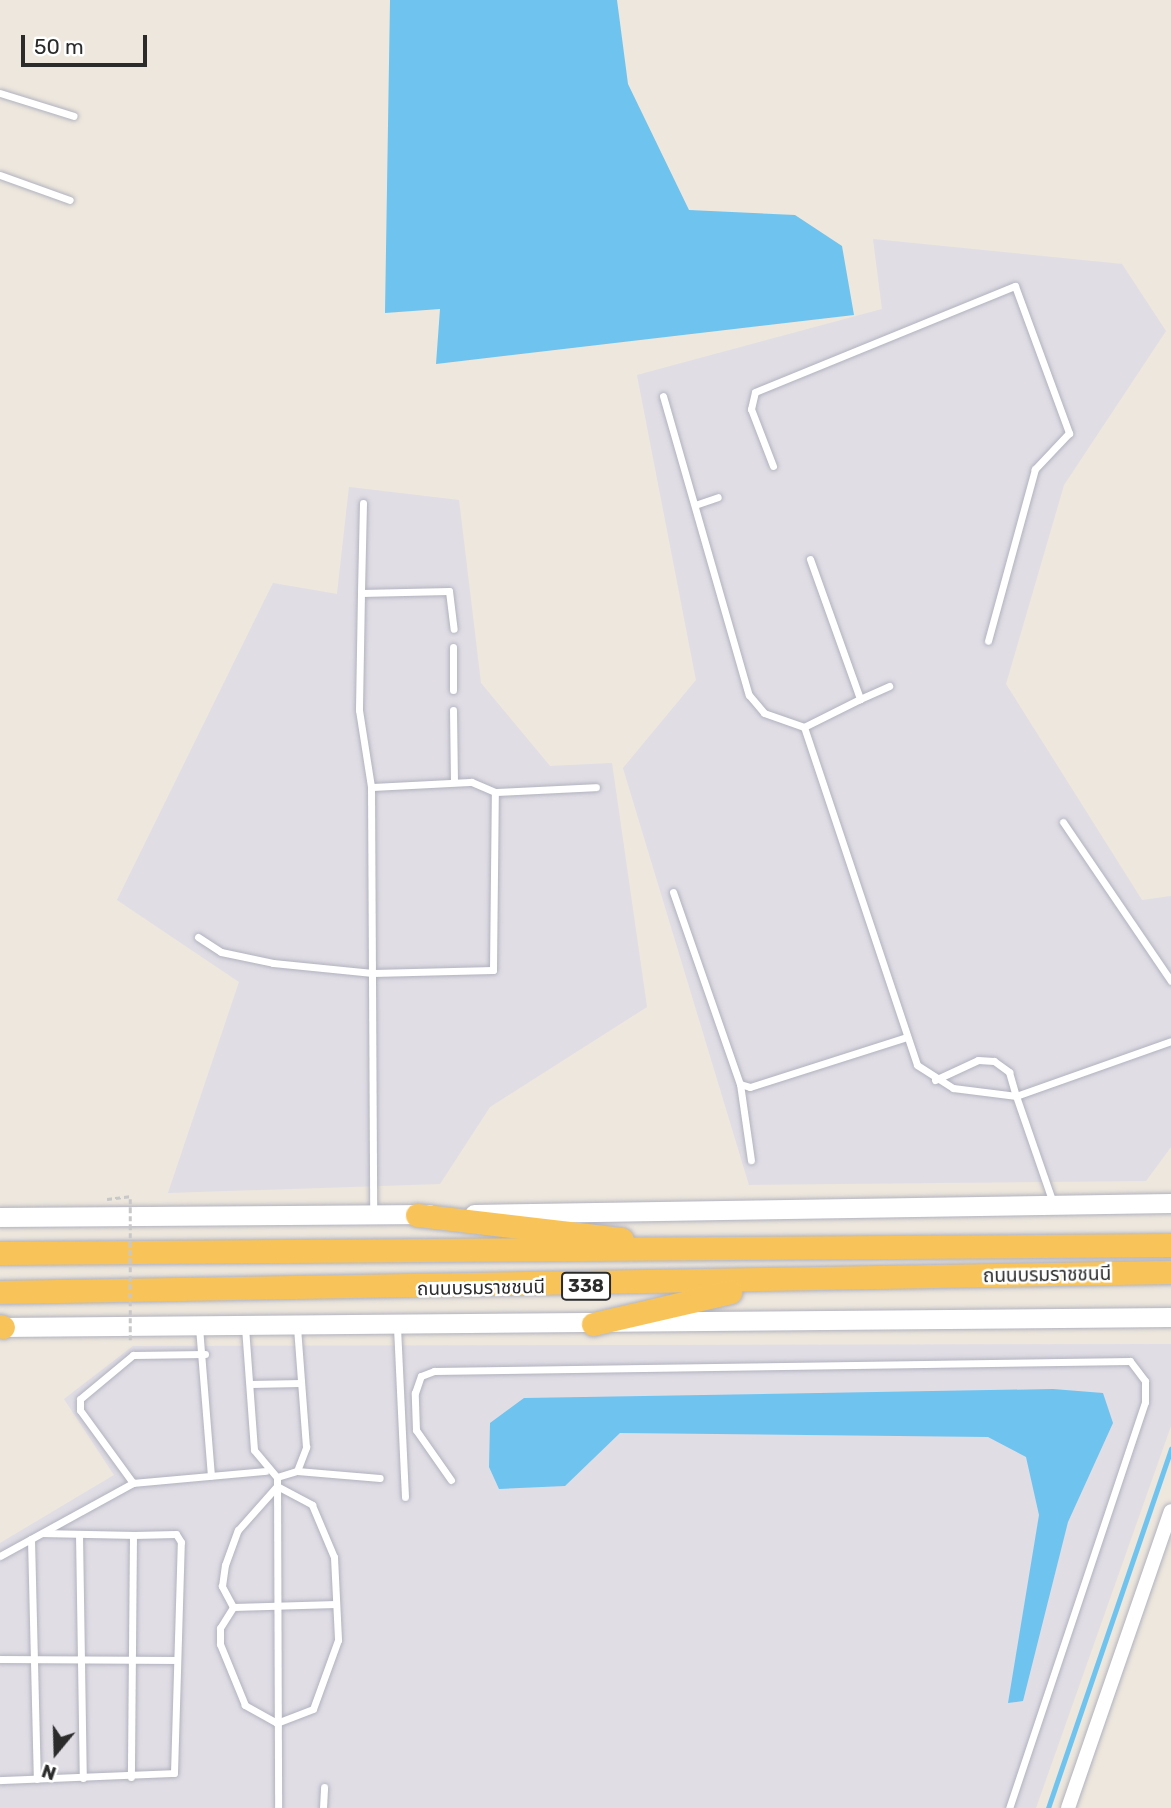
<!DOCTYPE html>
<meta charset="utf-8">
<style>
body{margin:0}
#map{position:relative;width:1171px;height:1808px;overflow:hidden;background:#ede7dd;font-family:Rubik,"Noto Sans Thai",sans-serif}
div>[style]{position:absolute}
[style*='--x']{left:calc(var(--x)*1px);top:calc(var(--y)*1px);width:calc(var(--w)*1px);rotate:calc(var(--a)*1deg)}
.industrial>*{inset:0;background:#e0dde5}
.water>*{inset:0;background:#6fc3ef}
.stream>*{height:5px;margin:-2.5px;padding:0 2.5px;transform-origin:2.5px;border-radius:2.5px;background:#6fc3ef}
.path>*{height:2.5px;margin-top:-1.25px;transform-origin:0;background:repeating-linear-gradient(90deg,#c8c8c8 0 5px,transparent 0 8.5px)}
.roads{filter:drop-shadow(0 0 2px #b1b2be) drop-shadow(0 0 2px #b1b2be)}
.service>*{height:7px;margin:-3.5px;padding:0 3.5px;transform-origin:3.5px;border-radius:3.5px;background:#fff}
.minor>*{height:14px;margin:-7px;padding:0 7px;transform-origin:7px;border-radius:7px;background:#fff}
.secondary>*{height:19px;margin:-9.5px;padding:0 9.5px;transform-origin:9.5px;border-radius:9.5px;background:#fff}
.trunk>*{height:23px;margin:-11.5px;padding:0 11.5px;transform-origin:11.5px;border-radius:11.5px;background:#f8c45a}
.path-bridge>*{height:2.5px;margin-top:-1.25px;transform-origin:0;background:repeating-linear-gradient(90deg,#c8c8c8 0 5px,transparent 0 8.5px)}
span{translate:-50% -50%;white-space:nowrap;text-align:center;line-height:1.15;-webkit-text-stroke:5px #fff;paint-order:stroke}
.shield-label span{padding:2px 5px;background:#fff;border:2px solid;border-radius:5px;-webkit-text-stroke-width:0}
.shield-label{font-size:18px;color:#2b2b2b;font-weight:700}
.street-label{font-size:19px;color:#2b2b2b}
.north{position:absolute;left:21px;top:1717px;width:70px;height:70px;-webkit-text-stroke:5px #fff;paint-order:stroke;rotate:199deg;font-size:19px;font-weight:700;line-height:28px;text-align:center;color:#2b2b2b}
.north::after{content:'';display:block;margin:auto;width:24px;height:32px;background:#2b2b2b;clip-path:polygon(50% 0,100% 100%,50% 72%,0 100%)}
.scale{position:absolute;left:21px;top:35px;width:126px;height:32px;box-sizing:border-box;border:4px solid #2b2b2b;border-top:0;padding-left:9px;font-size:21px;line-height:24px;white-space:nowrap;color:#2b2b2b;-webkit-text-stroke:5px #fff;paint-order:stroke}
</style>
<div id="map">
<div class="industrial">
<i style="clip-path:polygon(873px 239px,1122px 264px,1166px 331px,1064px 485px,1006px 684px,1142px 900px,1171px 896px,1171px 1147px,1146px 1181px,749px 1185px,623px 768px,696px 680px,637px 375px,882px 309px)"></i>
<i style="clip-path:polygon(349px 487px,459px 500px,481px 683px,550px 766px,612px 763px,647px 1007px,490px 1107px,440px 1184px,168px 1193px,239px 982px,117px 900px,273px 583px,337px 594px)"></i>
<i style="clip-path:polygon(1171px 1344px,1171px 1426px,1036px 1808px,0 1808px,0 1543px,114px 1475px,64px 1399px,133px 1346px)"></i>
</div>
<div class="water">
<i style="clip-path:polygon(390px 0,617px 0,628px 84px,689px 210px,795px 215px,842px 246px,854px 315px,436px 364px,440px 309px,385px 313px)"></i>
<i style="clip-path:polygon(1053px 1389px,1103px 1393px,1113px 1423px,1068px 1522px,1023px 1701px,1008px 1703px,1039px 1515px,1026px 1457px,988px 1437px,620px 1433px,565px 1486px,499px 1489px,489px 1467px,490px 1423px,524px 1398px)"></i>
</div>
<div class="stream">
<i style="--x:1048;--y:1808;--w:380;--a:-71.1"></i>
</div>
<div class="path">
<i style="--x:107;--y:1199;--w:23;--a:-7"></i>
</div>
<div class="roads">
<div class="service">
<i style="--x:0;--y:93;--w:77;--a:17.3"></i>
<i style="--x:0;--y:175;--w:74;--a:19.7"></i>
<i style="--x:663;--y:396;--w:311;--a:74"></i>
<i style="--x:749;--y:695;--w:23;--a:50"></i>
<i style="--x:764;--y:713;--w:42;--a:19.3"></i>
<i style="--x:773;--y:466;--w:61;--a:-111.1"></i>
<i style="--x:751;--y:409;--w:17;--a:-77"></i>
<i style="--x:755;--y:392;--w:281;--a:-22.2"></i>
<i style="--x:1015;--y:286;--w:157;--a:69.8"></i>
<i style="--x:1069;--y:433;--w:50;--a:133.4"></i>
<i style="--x:1035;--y:469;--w:178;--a:105.3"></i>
<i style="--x:363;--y:503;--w:90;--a:91.3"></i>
<i style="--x:361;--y:593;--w:88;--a:-1.3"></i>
<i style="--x:449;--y:591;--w:38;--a:83"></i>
<i style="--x:695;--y:505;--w:24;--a:-19"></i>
<i style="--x:810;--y:559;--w:149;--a:70.3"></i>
<i style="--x:860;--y:699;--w:63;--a:153.4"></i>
<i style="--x:804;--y:727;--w:356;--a:71.5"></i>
<i style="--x:917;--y:1065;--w:43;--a:32.6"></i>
<i style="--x:953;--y:1088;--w:64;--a:7.2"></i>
<i style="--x:1016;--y:1096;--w:113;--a:70.9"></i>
<i style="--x:361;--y:593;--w:117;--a:91"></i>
<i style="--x:359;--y:710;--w:78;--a:81.1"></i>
<i style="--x:371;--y:787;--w:427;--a:89.7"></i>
<i style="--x:453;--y:690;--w:43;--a:-90"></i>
<i style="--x:860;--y:699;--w:32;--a:-24"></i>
<i style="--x:453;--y:710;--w:72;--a:89.2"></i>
<i style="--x:495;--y:792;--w:101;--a:-2.8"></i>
<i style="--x:1063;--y:822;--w:192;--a:55.8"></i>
<i style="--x:673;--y:892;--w:203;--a:70.8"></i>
<i style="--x:740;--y:1084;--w:10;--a:17"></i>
<i style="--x:750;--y:1087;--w:165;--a:-17.7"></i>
<i style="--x:198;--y:937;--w:27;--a:33"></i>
<i style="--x:221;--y:952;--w:53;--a:11.9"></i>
<i style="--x:273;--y:963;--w:100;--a:5.7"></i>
<i style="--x:373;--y:973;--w:120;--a:-1.4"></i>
<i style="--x:493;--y:970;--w:178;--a:-89.4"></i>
<i style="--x:495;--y:792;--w:26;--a:-157"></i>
<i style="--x:471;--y:782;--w:100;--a:177.1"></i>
<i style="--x:935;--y:1080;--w:47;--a:-24.9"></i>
<i style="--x:978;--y:1060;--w:16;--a:4"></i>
<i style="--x:994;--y:1061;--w:19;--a:36"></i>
<i style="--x:1009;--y:1072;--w:25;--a:74"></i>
<i style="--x:1016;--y:1096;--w:164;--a:-19.5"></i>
<i style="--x:740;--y:1084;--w:77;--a:81.8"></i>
<i style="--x:199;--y:1327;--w:149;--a:85.4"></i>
<i style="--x:245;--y:1327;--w:123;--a:85.8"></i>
<i style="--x:254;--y:1450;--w:35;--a:50"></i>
<i style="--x:277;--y:1477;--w:21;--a:-17"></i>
<i style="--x:297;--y:1471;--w:26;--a:-69"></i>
<i style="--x:306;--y:1447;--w:120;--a:-94.3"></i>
<i style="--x:397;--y:1327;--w:170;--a:87.3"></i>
<i style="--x:250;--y:1384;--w:51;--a:-1.1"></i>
<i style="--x:297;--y:1471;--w:83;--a:4.8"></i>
<i style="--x:277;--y:1477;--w:331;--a:89.8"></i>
<i style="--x:451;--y:1480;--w:61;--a:-125"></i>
<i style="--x:416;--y:1430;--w:37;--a:-92"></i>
<i style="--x:415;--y:1393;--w:18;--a:-71"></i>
<i style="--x:421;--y:1376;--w:14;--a:-21"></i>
<i style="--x:434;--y:1371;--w:696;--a:-0.82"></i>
<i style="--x:1130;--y:1361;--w:25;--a:53"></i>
<i style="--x:1145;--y:1381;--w:21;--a:90"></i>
<i style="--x:1145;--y:1402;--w:428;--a:108.5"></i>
<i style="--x:133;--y:1483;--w:90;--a:-126"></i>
<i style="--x:80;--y:1410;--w:11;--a:-90"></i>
<i style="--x:80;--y:1399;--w:69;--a:-39.7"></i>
<i style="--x:133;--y:1355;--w:72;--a:-0.8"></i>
<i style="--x:277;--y:1486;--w:40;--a:28"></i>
<i style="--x:312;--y:1505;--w:56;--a:67.1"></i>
<i style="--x:334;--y:1557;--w:83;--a:87.2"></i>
<i style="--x:338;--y:1640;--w:73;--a:109.9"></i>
<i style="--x:313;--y:1709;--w:39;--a:159"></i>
<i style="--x:277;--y:1723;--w:37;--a:-151"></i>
<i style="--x:245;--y:1705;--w:66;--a:-112.3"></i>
<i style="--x:220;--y:1644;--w:16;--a:-90"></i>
<i style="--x:220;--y:1628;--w:25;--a:-58"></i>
<i style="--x:233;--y:1607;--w:24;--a:-118"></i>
<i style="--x:222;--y:1586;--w:21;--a:-82"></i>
<i style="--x:225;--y:1565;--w:37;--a:-70"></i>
<i style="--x:238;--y:1530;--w:59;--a:-48.4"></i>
<i style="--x:43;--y:1533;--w:90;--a:1.3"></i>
<i style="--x:133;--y:1535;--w:242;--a:90.5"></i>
<i style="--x:79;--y:1534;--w:244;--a:89.1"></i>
<i style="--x:31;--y:1539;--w:240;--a:88.6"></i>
<i style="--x:0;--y:1556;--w:152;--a:-28.8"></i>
<i style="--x:133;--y:1483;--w:133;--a:-5.2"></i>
<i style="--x:233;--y:1607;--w:103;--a:-1.7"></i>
<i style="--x:0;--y:1659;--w:177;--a:0.3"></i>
<i style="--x:0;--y:1780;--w:174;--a:-2.3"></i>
<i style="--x:174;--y:1773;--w:231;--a:-88.3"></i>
<i style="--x:181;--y:1542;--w:9;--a:-122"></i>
<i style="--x:176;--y:1534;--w:43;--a:178.7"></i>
<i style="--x:323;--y:1808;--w:21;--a:-87"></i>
</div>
<div class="minor">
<i style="--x:1068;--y:1808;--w:314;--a:-70.9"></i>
</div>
<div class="secondary">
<i style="--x:474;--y:1214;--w:697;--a:-0.9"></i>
<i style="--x:0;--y:1217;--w:429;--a:-0.4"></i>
<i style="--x:0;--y:1327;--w:1171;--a:-0.49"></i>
</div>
<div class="trunk">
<i style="--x:417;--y:1215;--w:206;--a:6.7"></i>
<i style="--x:0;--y:1253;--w:1171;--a:-0.39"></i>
<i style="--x:0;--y:1292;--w:1171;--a:-0.98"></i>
<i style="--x:593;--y:1324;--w:141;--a:-13.1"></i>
<i style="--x:0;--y:1326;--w:3;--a:18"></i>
</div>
</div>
<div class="path-bridge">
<i style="--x:130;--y:1340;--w:144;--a:-90"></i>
</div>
<div class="shield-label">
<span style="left:586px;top:1286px">338</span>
</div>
<div class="street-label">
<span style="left:1047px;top:1275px;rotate:-1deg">ถนนบรมราชชนนี</span>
<span style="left:481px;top:1288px;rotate:-1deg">ถนนบรมราชชนนี</span>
</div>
<div class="north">N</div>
<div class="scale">50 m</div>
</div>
